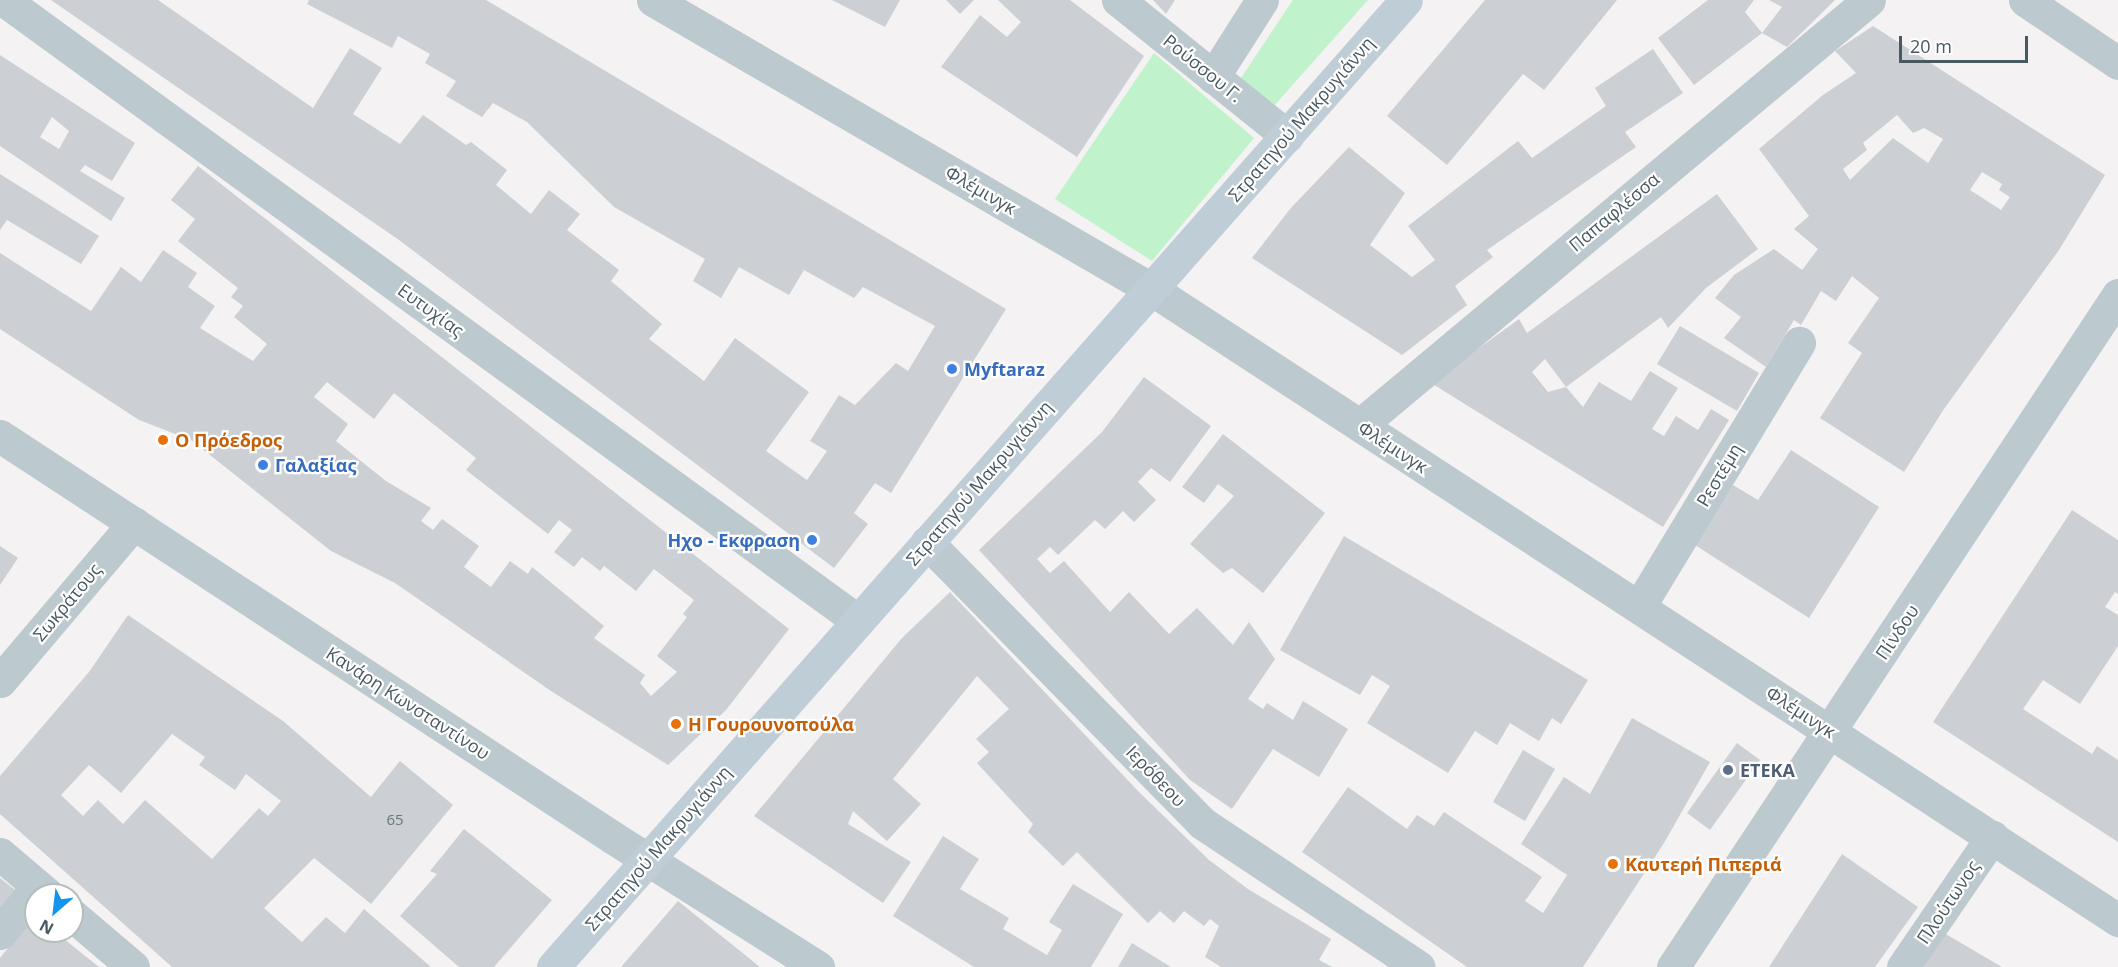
<!DOCTYPE html>
<meta charset="utf-8">
<style>
body{margin:0}
#map{position:relative;width:2118px;height:967px;overflow:hidden;background:#f4f2f2;font-family:"Open Sans",sans-serif}
div>[style]{position:absolute}
[style*='--x']{left:calc(var(--x)*1px);top:calc(var(--y)*1px);width:calc(var(--w)*1px);rotate:calc(var(--a)*1deg)}
.green>*{inset:0;background:#c0f2cb}
.building>*{inset:0;background:#ccd0d4}
.street>*{height:33px;margin:-16.5px;padding:0 16.5px;transform-origin:16.5px;border-radius:16.5px;background:#bcc9ce}
.secondary>*{height:33px;margin:-16.5px;padding:0 16.5px;transform-origin:16.5px;border-radius:16.5px;background:#bfcdd6}
.dots>*{width:16px;height:16px;translate:-50% -50%;box-sizing:border-box;border:3px solid #fff;border-radius:50%}
span{translate:-50% -50%;white-space:nowrap;text-align:center;line-height:1.15;-webkit-text-stroke:4.5px #fff;paint-order:stroke}
.number-label{font-size:15px;color:#69777d}
.number-label span{-webkit-text-stroke-width:0}
.street-label{font-size:18px;color:#485960}
.shop-label{font-size:18px;color:#366cbe;font-weight:700}
.left{translate:0 -50%;text-align:left}
.right{translate:-100% -50%;text-align:right}
.food-label{font-size:18px;color:#c56008;font-weight:700}
.service-label{font-size:18px;color:#4e5e75;font-weight:700}
.north{position:absolute;left:24px;top:883px;width:60px;height:60px;box-sizing:border-box;background:#fff;border:2px solid #b6bdbf;border-radius:50%;rotate:208deg;font-size:16px;font-weight:700;line-height:24px;text-align:center;color:#485960}
.north::after{content:'';display:block;margin:auto;width:21px;height:27px;background:#1394ed;clip-path:polygon(50% 0,100% 100%,50% 72%,0 100%)}
.scale{position:absolute;left:1899px;top:36px;width:129px;height:27px;box-sizing:border-box;border:3px solid #485960;border-top:0;padding-left:8px;font-size:18px;line-height:21px;white-space:nowrap;color:#485960;-webkit-text-stroke:4px #fff;paint-order:stroke}
</style>
<div id="map">
<div class="green">
<i style="clip-path:polygon(1293px 0,1368px 0,1273px 107px,1239px 81px)"></i>
<i style="clip-path:polygon(1154px 53px,1254px 138px,1152px 261px,1055px 199px)"></i>
</div>
<div class="building">
<i style="clip-path:polygon(51px 0,158px 0,313px 108px,350px 48px,382px 68px,353px 114px,400px 144px,423px 115px,466px 145px,471px 142px,507px 170px,496px 185px,531px 214px,549px 190px,580px 214px,567px 230px,619px 270px,611px 281px,662px 324px,649px 339px,704px 381px,735px 338px,809px 392px,766px 451px,807px 480px,827px 451px,810px 441px,839px 395px,855px 405px,896px 363px,908px 371px,935px 326px,863px 287px,854px 298px,804px 270px,789px 295px,739px 267px,721px 298px,693px 281px,705px 259px,614px 207px,527px 122px,493px 103px,482px 117px,446px 96px,456px 81px,425px 63px,430px 54px,398px 36px,392px 48px,307px 4px,309px 0,486px 0,1006px 309px,891px 493px,875px 483px,854px 513px,868px 524px,834px 568px,399px 240px)"></i>
<i style="clip-path:polygon(832px 0,900px 0,885px 27px)"></i>
<i style="clip-path:polygon(946px 0,974px 0,960px 14px)"></i>
<i style="clip-path:polygon(998px 0,1070px 0,1144px 56px,1077px 157px,941px 67px,980px 15px,1007px 37px,1021px 22px)"></i>
<i style="clip-path:polygon(1153px 0,1175px 0,1166px 14px)"></i>
<i style="clip-path:polygon(1485px 0,1617px 0,1544px 90px,1523px 74px,1447px 165px,1387px 116px)"></i>
<i style="clip-path:polygon(1708px 0,1754px 0,1745px 12px,1762px 33px,1694px 85px,1658px 38px)"></i>
<i style="clip-path:polygon(1769px 0,1835px 0,1787px 47px,1762px 33px,1782px 7px)"></i>
<i style="clip-path:polygon(evenodd,1873px 26px,2105px 175px,2059px 250px,1944px 409px,1904px 472px,1820px 418px,1862px 353px,1848px 343px,1879px 298px,1852px 276px,1836px 301px,1821px 291px,1801px 325px,1794px 320px,1766px 367px,1724px 338px,1741px 317px,1715px 298px,1734px 275px,1774px 249px,1802px 270px,1818px 249px,1794px 229px,1809px 216px,1759px 149px,1823px 95px,1856px 73px,1835px 51px,1873px 26px,1897px 115px,1913px 133px,1924px 128px,1943px 139px,1928px 163px,1893px 138px,1850px 180px,1843px 169px,1867px 150px,1863px 143px,1897px 115px,1873px 26px,1982px 172px,2002px 184px,1999px 190px,2010px 197px,2001px 210px,1970px 190px,1982px 172px)"></i>
<i style="clip-path:polygon(1653px 49px,1683px 93px,1625px 132px,1636px 147px,1487px 250px,1493px 257px,1455px 286px,1467px 305px,1402px 355px,1252px 258px,1290px 209px,1349px 147px,1405px 193px,1370px 245px,1412px 277px,1435px 260px,1408px 226px,1518px 141px,1532px 158px,1606px 106px,1595px 88px)"></i>
<i style="clip-path:polygon(evenodd,0 55px,135px 143px,112px 181px,85px 165px,80px 171px,125px 198px,111px 221px,0 146px,0 55px,52px 117px,69px 131px,59px 149px,40px 137px,52px 117px)"></i>
<i style="clip-path:polygon(evenodd,198px 166px,789px 629px,726px 710px,668px 765px,551px 691px,395px 583px,331px 551px,191px 440px,139px 420px,0 329px,0 253px,91px 311px,121px 267px,141px 282px,163px 250px,197px 273px,188px 287px,215px 306px,200px 328px,253px 361px,267px 344px,234px 317px,243px 306px,231px 297px,238px 288px,178px 241px,195px 219px,171px 200px,198px 166px,327px 382px,374px 419px,394px 393px,476px 458px,466px 470px,548px 534px,559px 520px,572px 530px,554px 552px,574px 567px,582px 557px,600px 571px,604px 566px,636px 591px,654px 569px,694px 600px,683px 614px,687px 617px,657px 656px,677px 672px,651px 696px,640px 683px,645px 675px,594px 638px,604px 626px,532px 567px,528px 574px,510px 561px,491px 587px,464px 567px,479px 546px,442px 519px,433px 530px,421px 521px,431px 508px,386px 481px,336px 441px,348px 424px,314px 397px,327px 382px)"></i>
<i style="clip-path:polygon(0 174px,99px 236px,81px 264px,7px 220px,0 230px)"></i>
<i style="clip-path:polygon(1717px 194px,1758px 249px,1706px 288px,1668px 328px,1661px 317px,1566px 387px,1545px 359px,1532px 372px,1548px 392px,1566px 387px,1583px 407px,1599px 382px,1631px 401px,1650px 371px,1678px 388px,1652px 429px,1664px 436px,1676px 416px,1698px 430px,1711px 409px,1729px 420px,1663px 527px,1431px 383px,1519px 319px,1527px 333px)"></i>
<i style="clip-path:polygon(1680px 326px,1759px 373px,1737px 411px,1657px 364px)"></i>
<i style="clip-path:polygon(1144px 377px,1211px 426px,1170px 482px,1151px 468px,1138px 482px,1156px 500px,1134px 522px,1123px 511px,1105px 529px,1095px 520px,1058px 555px,1050px 547px,1037px 559px,1050px 573px,1064px 561px,1110px 612px,1129px 592px,1169px 634px,1197px 608px,1233px 645px,1249px 622px,1275px 659px,1248px 699px,1263px 709px,1267px 703px,1293px 720px,1303px 701px,1348px 729px,1319px 777px,1273px 749px,1232px 809px,1190px 780px,979px 550px,1102px 432px)"></i>
<i style="clip-path:polygon(1223px 434px,1325px 513px,1263px 593px,1232px 568px,1223px 573px,1190px 544px,1234px 496px,1218px 484px,1204px 503px,1182px 487px)"></i>
<i style="clip-path:polygon(1791px 450px,1879px 507px,1809px 618px,1695px 545px,1733px 485px,1758px 500px)"></i>
<i style="clip-path:polygon(2072px 510px,2118px 540px,2118px 594px,2115px 592px,2105px 607px,2118px 615px,2118px 646px,2080px 704px,2043px 680px,2023px 709px,2092px 754px,2097px 746px,2118px 760px,2118px 842px,1933px 722px)"></i>
<i style="clip-path:polygon(1344px 536px,1588px 680px,1561px 724px,1552px 718px,1539px 741px,1510px 723px,1497px 745px,1475px 731px,1448px 773px,1367px 723px,1390px 686px,1372px 675px,1360px 695px,1280px 650px)"></i>
<i style="clip-path:polygon(0 546px,18px 558px,0 585px)"></i>
<i style="clip-path:polygon(950px 592px,1139px 792px,1209px 860px,1248px 889px,1331px 939px,1319px 960px,1332px 967px,1221px 967px,1205px 957px,1219px 926px,1210px 919px,1204px 926px,1184px 911px,1174px 923px,1160px 911px,1148px 923px,1077px 852px,1063px 866px,1028px 832px,1033px 824px,977px 763px,989px 752px,976px 739px,1009px 709px,977px 676px,893px 779px,921px 804px,887px 841px,853px 811px,848px 824px,911px 862px,883px 903px,754px 816px,902px 638px)"></i>
<i style="clip-path:polygon(evenodd,128px 615px,283px 721px,371px 797px,400px 761px,453px 805px,371px 904px,314px 858px,264px 908px,302px 942px,326px 917px,345px 933px,364px 909px,431px 967px,172px 967px,0 814px,0 776px,89px 672px,128px 615px,172px 734px,205px 757px,199px 765px,235px 790px,246px 774px,281px 801px,268px 816px,259px 808px,212px 859px,145px 800px,123px 824px,98px 800px,83px 816px,61px 795px,89px 765px,121px 793px,172px 734px)"></i>
<i style="clip-path:polygon(1632px 718px,1710px 762px,1664px 843px,1583px 967px,1467px 967px,1302px 852px,1348px 787px,1407px 829px,1417px 815px,1434px 826px,1444px 812px,1542px 877px,1525px 901px,1543px 913px,1567px 875px,1521px 844px,1564px 777px,1590px 794px)"></i>
<i style="clip-path:polygon(1737px 743px,1760px 760px,1710px 830px,1687px 813px)"></i>
<i style="clip-path:polygon(1523px 750px,1555px 769px,1525px 821px,1493px 802px)"></i>
<i style="clip-path:polygon(464px 829px,552px 900px,494px 967px,459px 967px,400px 916px,437px 874px,430px 871px)"></i>
<i style="clip-path:polygon(943px 836px,979px 859px,960px 889px,1009px 918px,1003px 929px,1047px 955px,1062px 930px,1049px 922px,1073px 884px,1123px 914px,1091px 967px,974px 967px,893px 916px)"></i>
<i style="clip-path:polygon(1842px 854px,1918px 907px,1875px 967px,1769px 967px)"></i>
<i style="clip-path:polygon(0 878px,19px 893px,0 916px)"></i>
<i style="clip-path:polygon(678px 901px,760px 967px,621px 967px)"></i>
<i style="clip-path:polygon(34px 915px,36px 931px,54px 931px,99px 967px,0 967px,0 958px)"></i>
<i style="clip-path:polygon(1944px 933px,2002px 967px,1924px 967px)"></i>
<i style="clip-path:polygon(1132px 943px,1171px 967px,1118px 967px)"></i>
</div>
<div class="street">
<i style="--x:4;--y:0;--w:1056;--a:36.02"></i>
<i style="--x:653;--y:0;--w:576;--a:30.13"></i>
<i style="--x:1151;--y:289;--w:1155;--a:33.13"></i>
<i style="--x:1118;--y:0;--w:217;--a:38.8"></i>
<i style="--x:2025;--y:0;--w:112;--a:34.1"></i>
<i style="--x:1213;--y:77;--w:91;--a:-57.5"></i>
<i style="--x:1360;--y:425;--w:663;--a:-39.86"></i>
<i style="--x:0;--y:436;--w:732;--a:33.23"></i>
<i style="--x:612;--y:837;--w:244;--a:32.3"></i>
<i style="--x:927;--y:542;--w:393;--a:45.6"></i>
<i style="--x:1202;--y:823;--w:260;--a:33.6"></i>
<i style="--x:1639;--y:607;--w:309;--a:-58.8"></i>
<i style="--x:0;--y:681;--w:207;--a:-49.7"></i>
<i style="--x:0;--y:854;--w:63;--a:40.5"></i>
<i style="--x:72;--y:915;--w:80;--a:40.4"></i>
<i style="--x:0;--y:933;--w:60;--a:-51"></i>
<i style="--x:1673;--y:967;--w:806;--a:-56.49"></i>
<i style="--x:1903;--y:967;--w:158;--a:-55.6"></i>
</div>
<div class="secondary">
<i style="--x:553;--y:967;--w:1289;--a:-48.58"></i>
</div>
<div class="dots">
<i style="left:952px;top:369px;background:#3f7fe0"></i>
<i style="left:163px;top:440px;background:#e8710a"></i>
<i style="left:263px;top:465px;background:#3f7fe0"></i>
<i style="left:812px;top:540px;background:#3f7fe0"></i>
<i style="left:676px;top:724px;background:#e8710a"></i>
<i style="left:1728px;top:770px;background:#5c6f8a"></i>
<i style="left:1613px;top:864px;background:#e8710a"></i>
</div>
<div class="number-label">
<span style="left:395px;top:820px">65</span>
</div>
<div class="street-label">
<span style="left:1203px;top:68px;rotate:39deg">Ρούσσου Γ.</span>
<span style="left:1301px;top:119px;rotate:-49deg">Στρατηγού Μακρυγιάννη</span>
<span style="left:981px;top:190px;rotate:30deg">Φλέμινγκ</span>
<span style="left:1614px;top:212px;rotate:-40deg">Παπαφλέσσα</span>
<span style="left:431px;top:310px;rotate:36deg">Ευτυχίας</span>
<span style="left:1393px;top:447px;rotate:33deg">Φλέμινγκ</span>
<span style="left:1719px;top:475px;rotate:-59deg">Ρεστέμη</span>
<span style="left:979px;top:483px;rotate:-49deg">Στρατηγού Μακρυγιάννη</span>
<span style="left:67px;top:602px;rotate:-50deg">Σωκράτους</span>
<span style="left:1897px;top:632px;rotate:-56deg">Πίνδου</span>
<span style="left:408px;top:703px;rotate:33deg">Κανάρη Κωνσταντίνου</span>
<span style="left:1801px;top:712px;rotate:33deg">Φλέμινγκ</span>
<span style="left:1156px;top:776px;rotate:46deg">Ιερόθεου</span>
<span style="left:658px;top:848px;rotate:-49deg">Στρατηγού Μακρυγιάννη</span>
<span style="left:1948px;top:902px;rotate:-56deg">Πλούτωνος</span>
</div>
<div class="shop-label">
<span class="left" style="left:964px;top:369px">Myftaraz</span>
<span class="left" style="left:275px;top:465px">Γαλαξίας</span>
<span class="right" style="left:800px;top:540px">Ηχο - Εκφραση</span>
</div>
<div class="food-label">
<span class="left" style="left:175px;top:440px">Ο Πρόεδρος</span>
<span class="left" style="left:688px;top:724px">Η Γουρουνοπούλα</span>
<span class="left" style="left:1625px;top:864px">Καυτερή Πιπεριά</span>
</div>
<div class="service-label">
<span class="left" style="left:1740px;top:770px">ΕΤΕΚΑ</span>
</div>
<div class="north">N</div>
<div class="scale">20 m</div>
</div>
